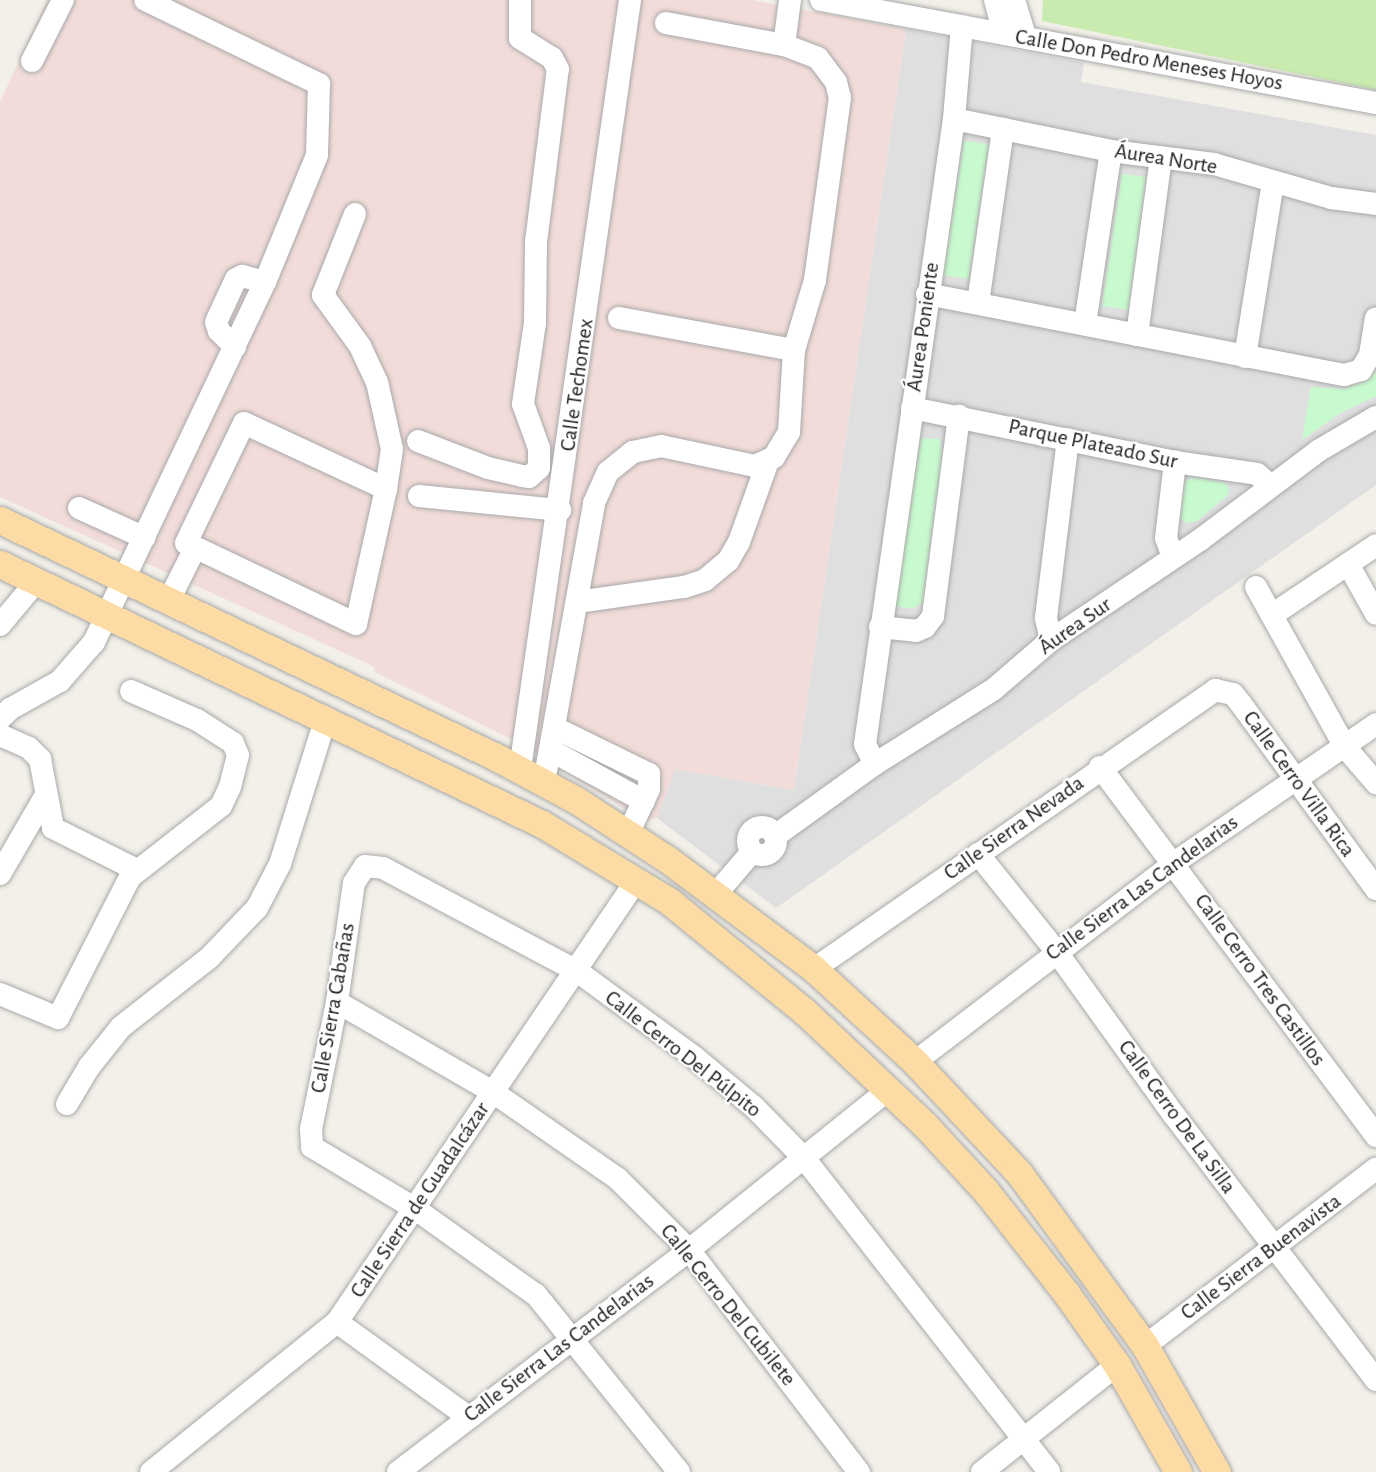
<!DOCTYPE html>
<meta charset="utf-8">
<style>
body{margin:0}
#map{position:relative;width:1376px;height:1472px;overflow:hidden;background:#f2f0e9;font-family:"Alegreya Sans",sans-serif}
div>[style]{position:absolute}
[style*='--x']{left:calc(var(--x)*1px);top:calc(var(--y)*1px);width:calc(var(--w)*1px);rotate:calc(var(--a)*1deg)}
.residential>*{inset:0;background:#e0dfdf}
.commercial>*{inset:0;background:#f2dcd9}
.grass>*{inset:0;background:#c9ebb0}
.park>*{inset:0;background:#c8facf}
.roads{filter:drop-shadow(0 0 2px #a9a9a9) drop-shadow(0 0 2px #a9a9a9)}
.minor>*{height:22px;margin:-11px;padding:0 11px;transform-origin:11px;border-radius:11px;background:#fff}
.minor>.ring{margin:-11px;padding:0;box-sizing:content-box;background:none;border:22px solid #fff;border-radius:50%}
.major>*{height:27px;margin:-13.5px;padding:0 13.5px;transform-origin:13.5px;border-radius:13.5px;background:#fcdca4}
span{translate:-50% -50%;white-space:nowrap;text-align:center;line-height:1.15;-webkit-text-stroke:4.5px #fff;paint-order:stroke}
.street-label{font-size:22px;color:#222}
</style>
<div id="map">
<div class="residential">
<i style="clip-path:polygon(906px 29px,1084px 63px,1081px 82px,1376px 135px,1376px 485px,776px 908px,657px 818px,674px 769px,794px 790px)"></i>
</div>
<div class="commercial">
<i style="clip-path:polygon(47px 0,752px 0,906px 29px,794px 790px,675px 769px,657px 818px,645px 821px,515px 741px,375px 672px,373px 666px,0 497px,0 102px)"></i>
</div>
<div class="grass">
<i style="clip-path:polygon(1043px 0,1376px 0,1376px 90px,1042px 21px)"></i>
</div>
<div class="park">
<i style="clip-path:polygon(964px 141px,989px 144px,969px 279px,943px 275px)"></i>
<i style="clip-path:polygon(1122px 174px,1146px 177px,1129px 310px,1102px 306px)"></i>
<i style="clip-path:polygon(1376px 372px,1376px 396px,1339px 414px,1302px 440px,1311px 387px,1346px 389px)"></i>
<i style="clip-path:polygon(921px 438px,940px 439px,942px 456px,923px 602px,913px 609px,895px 606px)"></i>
<i style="clip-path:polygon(1193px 477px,1225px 483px,1229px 488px,1228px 495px,1197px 521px,1186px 523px,1180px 517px,1185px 482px)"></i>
</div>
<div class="roads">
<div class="minor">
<i style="--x:821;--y:0;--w:564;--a:10.51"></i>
<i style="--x:995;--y:0;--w:35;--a:75"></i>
<i style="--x:1014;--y:0;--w:38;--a:73"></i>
<i style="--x:666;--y:23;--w:120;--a:10.6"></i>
<i style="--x:32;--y:61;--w:68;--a:-63.1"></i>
<i style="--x:954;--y:119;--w:160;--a:11.5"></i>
<i style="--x:1111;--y:151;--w:104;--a:7.2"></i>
<i style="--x:1214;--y:164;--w:122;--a:16.2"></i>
<i style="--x:1331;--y:198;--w:45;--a:7.6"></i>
<i style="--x:355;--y:214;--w:87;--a:111.6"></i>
<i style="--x:323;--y:295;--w:63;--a:54"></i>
<i style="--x:360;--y:346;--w:40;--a:65"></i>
<i style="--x:377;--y:382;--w:69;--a:77.4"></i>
<i style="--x:392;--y:449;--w:40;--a:98.5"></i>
<i style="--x:386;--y:489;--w:138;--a:102.5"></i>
<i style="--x:356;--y:624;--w:188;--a:-154.5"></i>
<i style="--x:186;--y:543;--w:133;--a:-64.2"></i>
<i style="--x:244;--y:423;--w:157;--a:24.9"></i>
<i style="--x:927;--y:294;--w:425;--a:11"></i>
<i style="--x:1344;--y:375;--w:18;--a:-16"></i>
<i style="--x:1361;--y:370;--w:17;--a:-59"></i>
<i style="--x:1370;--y:355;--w:37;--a:-81"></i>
<i style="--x:978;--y:303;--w:176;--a:-81.8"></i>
<i style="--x:619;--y:318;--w:178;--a:10.4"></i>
<i style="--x:1085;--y:324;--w:175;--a:-81.5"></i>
<i style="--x:1137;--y:335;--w:179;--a:-82.3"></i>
<i style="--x:235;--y:347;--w:23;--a:-135"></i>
<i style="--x:219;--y:331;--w:9;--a:-108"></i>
<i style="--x:216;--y:322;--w:47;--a:-65.1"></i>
<i style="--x:236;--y:279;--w:7;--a:-27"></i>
<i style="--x:242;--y:276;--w:24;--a:15"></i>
<i style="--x:1245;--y:357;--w:176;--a:-80.9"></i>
<i style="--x:912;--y:408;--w:268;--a:11.6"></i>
<i style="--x:1175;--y:462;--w:83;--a:8.3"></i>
<i style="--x:1257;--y:474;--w:17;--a:40"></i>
<i style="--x:418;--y:441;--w:75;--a:21.1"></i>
<i style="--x:488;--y:468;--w:35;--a:13"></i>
<i style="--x:522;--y:476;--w:7;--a:8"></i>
<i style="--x:529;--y:477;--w:13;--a:-42"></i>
<i style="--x:539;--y:468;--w:20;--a:-90"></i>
<i style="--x:539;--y:448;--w:47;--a:-110"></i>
<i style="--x:523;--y:404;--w:82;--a:-81.6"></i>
<i style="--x:535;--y:323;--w:81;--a:-89.3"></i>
<i style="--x:536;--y:242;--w:174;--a:-82.8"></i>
<i style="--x:558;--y:69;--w:13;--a:-119"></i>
<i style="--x:552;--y:58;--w:38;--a:-148"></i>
<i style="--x:520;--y:38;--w:38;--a:-90"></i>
<i style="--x:419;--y:496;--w:142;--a:5.7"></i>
<i style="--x:79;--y:508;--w:72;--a:24.4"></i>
<i style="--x:1173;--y:557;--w:20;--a:-110"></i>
<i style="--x:1166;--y:538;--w:77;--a:-83.2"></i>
<i style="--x:1348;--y:564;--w:57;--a:60.8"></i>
<i style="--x:1256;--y:587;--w:183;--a:60.9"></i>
<i style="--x:1345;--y:747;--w:48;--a:49.3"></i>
<i style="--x:169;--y:600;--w:58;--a:-63.4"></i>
<i style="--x:577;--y:602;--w:108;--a:-8"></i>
<i style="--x:684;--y:587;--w:22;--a:-18"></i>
<i style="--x:705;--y:580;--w:30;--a:-40"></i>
<i style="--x:728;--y:561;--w:22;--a:-60"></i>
<i style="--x:739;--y:542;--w:83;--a:-70.3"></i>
<i style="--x:1272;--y:615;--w:125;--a:-33.9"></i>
<i style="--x:0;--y:625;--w:56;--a:-50.1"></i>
<i style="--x:880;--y:627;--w:36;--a:6"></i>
<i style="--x:916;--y:631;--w:10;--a:-24"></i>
<i style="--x:925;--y:627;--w:14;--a:-54"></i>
<i style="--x:933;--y:616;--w:202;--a:-82.6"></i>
<i style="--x:1051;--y:640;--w:23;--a:-103"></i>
<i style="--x:1046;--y:618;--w:180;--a:-83"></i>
<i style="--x:0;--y:719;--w:14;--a:-45"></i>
<i style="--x:10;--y:709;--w:57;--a:-29.2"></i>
<i style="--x:60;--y:681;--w:52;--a:-48.9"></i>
<i style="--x:94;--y:642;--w:399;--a:-64.6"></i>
<i style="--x:265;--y:282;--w:137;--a:-67.7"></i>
<i style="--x:317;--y:155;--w:71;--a:-88.4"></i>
<i style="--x:319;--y:84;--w:193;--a:-154.2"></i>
<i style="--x:555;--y:728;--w:105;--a:26.1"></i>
<i style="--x:649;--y:774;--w:15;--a:90"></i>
<i style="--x:649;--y:789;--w:50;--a:115"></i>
<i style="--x:0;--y:735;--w:32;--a:24"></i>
<i style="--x:29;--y:748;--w:16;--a:45"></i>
<i style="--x:40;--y:759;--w:70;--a:79.3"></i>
<i style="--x:53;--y:828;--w:94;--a:26.6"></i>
<i style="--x:550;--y:750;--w:107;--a:28.5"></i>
<i style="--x:875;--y:764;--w:22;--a:-117"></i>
<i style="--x:865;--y:744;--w:631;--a:-81.9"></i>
<i style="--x:954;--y:119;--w:93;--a:-85.1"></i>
<i style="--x:1100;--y:767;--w:461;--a:53.2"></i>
<i style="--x:520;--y:769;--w:777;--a:-81.86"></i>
<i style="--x:544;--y:782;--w:283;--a:-79.8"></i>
<i style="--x:594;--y:503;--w:34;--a:-66"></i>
<i style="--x:608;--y:472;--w:32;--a:-39"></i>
<i style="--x:633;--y:452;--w:29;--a:-12"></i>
<i style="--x:661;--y:446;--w:96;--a:12"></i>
<i style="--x:755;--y:466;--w:21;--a:-25"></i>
<i style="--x:774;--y:457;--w:29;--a:-59"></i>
<i style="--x:789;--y:432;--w:82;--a:-86.5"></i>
<i style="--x:794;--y:350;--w:73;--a:-73.3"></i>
<i style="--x:815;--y:280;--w:184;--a:-82.2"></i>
<i style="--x:840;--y:98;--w:16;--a:-104"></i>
<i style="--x:836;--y:82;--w:30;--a:-127"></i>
<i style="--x:818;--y:58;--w:36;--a:-159"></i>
<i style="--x:784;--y:45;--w:45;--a:-82.4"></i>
<i class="ring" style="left:748px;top:827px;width:6px;height:6px"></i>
<i style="--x:775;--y:836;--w:123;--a:-35.8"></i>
<i style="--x:875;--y:764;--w:141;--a:-32.2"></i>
<i style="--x:994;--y:689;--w:75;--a:-40.7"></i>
<i style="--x:1051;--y:640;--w:179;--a:-33.9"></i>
<i style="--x:1200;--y:540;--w:148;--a:-37"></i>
<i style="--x:1318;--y:451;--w:67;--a:-30.4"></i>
<i style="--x:978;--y:854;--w:124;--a:51.2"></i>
<i style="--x:1056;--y:951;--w:202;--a:54.3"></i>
<i style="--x:1174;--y:1115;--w:333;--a:52.7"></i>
<i style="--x:0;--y:874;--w:91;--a:-59.8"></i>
<i style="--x:715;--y:895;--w:57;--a:-49.3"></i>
<i style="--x:814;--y:969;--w:489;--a:-34.8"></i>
<i style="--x:1215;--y:690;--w:18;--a:13"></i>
<i style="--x:1233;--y:694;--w:13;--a:51"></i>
<i style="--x:1241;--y:704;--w:229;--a:53.9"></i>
<i style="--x:0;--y:994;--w:63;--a:22.5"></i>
<i style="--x:58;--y:1018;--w:158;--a:-62.9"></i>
<i style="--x:130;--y:877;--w:115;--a:-38"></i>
<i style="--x:221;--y:806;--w:21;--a:-65"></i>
<i style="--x:230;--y:787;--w:33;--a:-76"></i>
<i style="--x:238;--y:755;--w:13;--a:-113"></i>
<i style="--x:233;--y:743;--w:43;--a:-147.4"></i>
<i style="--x:197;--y:720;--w:72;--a:-156.3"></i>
<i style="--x:337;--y:1002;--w:180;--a:30"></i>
<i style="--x:493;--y:1092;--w:152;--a:34.8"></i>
<i style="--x:618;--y:1179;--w:100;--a:45"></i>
<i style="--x:689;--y:1250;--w:280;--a:52.6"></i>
<i style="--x:915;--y:1062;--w:327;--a:-37.5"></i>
<i style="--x:1174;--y:863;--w:245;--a:-34.5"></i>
<i style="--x:67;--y:1104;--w:43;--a:-59.3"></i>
<i style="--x:89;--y:1067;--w:51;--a:-51.3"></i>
<i style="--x:121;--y:1027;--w:112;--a:-38.1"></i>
<i style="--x:209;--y:958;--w:69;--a:-46.2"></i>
<i style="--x:257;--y:908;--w:50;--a:-62.4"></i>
<i style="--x:280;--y:864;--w:151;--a:-72.6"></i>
<i style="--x:337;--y:1322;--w:162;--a:35.9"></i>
<i style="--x:1145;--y:1346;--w:291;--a:-37.5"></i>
<i style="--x:151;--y:1472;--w:239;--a:-38.9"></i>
<i style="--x:337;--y:1322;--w:533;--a:-55.86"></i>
<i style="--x:398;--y:1472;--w:366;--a:-37.3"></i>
<i style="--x:689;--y:1250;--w:257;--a:-38.8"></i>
<i style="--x:679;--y:1472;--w:228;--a:-128.9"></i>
<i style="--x:536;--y:1295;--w:150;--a:-144.5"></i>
<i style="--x:414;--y:1208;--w:119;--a:-149.1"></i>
<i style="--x:312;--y:1147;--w:18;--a:-93"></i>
<i style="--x:311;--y:1129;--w:130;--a:-78.4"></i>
<i style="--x:337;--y:1002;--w:120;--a:-81.9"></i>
<i style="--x:354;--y:883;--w:20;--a:-57"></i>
<i style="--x:365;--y:866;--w:18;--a:6"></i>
<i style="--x:383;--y:868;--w:220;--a:28"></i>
<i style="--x:577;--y:971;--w:145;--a:36.3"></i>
<i style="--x:694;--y:1057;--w:78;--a:39.8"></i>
<i style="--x:754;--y:1107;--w:71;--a:45.6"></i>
<i style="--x:804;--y:1158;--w:398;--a:52"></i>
<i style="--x:982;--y:1472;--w:172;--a:-38.4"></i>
</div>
<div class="major">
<i style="--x:0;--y:520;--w:550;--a:25.54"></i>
<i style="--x:496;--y:757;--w:91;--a:28.3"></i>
<i style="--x:576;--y:800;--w:108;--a:33"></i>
<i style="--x:667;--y:859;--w:184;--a:36.8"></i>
<i style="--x:814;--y:969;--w:137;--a:42.6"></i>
<i style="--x:915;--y:1062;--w:152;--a:46.9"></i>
<i style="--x:1019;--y:1173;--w:214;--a:53.9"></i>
<i style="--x:1145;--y:1346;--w:145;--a:60.3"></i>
<i style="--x:0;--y:564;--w:601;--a:25.63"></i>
<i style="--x:542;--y:824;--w:149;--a:31.2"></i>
<i style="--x:669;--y:901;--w:174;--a:39.2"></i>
<i style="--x:804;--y:1011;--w:166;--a:43.3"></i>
<i style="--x:925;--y:1125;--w:88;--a:47.3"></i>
<i style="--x:985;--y:1190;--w:131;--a:51.8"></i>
<i style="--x:1066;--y:1293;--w:88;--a:54.7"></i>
<i style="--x:1117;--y:1365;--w:123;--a:60.3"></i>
</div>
</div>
<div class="street-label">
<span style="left:1149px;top:60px;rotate:10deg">Calle Don Pedro Meneses Hoyos</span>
<span style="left:1166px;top:159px;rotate:9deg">Áurea Norte</span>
<span style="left:923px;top:327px;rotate:-82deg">Áurea Poniente</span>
<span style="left:577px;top:385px;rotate:-82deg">Calle Techomex</span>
<span style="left:1093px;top:444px;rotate:12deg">Parque Plateado Sur</span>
<span style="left:1075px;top:626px;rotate:-35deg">Áurea Sur</span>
<span style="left:1299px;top:784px;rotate:54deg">Calle Cerro Villa Rica</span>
<span style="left:1014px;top:828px;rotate:-35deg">Calle Sierra Nevada</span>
<span style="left:1142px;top:888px;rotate:-36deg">Calle Sierra Las Candelarias</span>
<span style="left:1260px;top:980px;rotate:54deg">Calle Cerro Tres Castillos</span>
<span style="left:333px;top:1008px;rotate:-80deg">Calle Sierra Cabañas</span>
<span style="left:683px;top:1054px;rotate:38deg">Calle Cerro Del Púlpito</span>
<span style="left:1177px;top:1117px;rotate:54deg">Calle Cerro De La Silla</span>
<span style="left:420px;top:1200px;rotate:-56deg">Calle Sierra de Guadalcázar</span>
<span style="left:1261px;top:1257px;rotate:-37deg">Calle Sierra Buenavista</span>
<span style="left:728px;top:1305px;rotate:51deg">Calle Cerro Del Cubilete</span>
<span style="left:559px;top:1348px;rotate:-37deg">Calle Sierra Las Candelarias</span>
</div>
</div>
